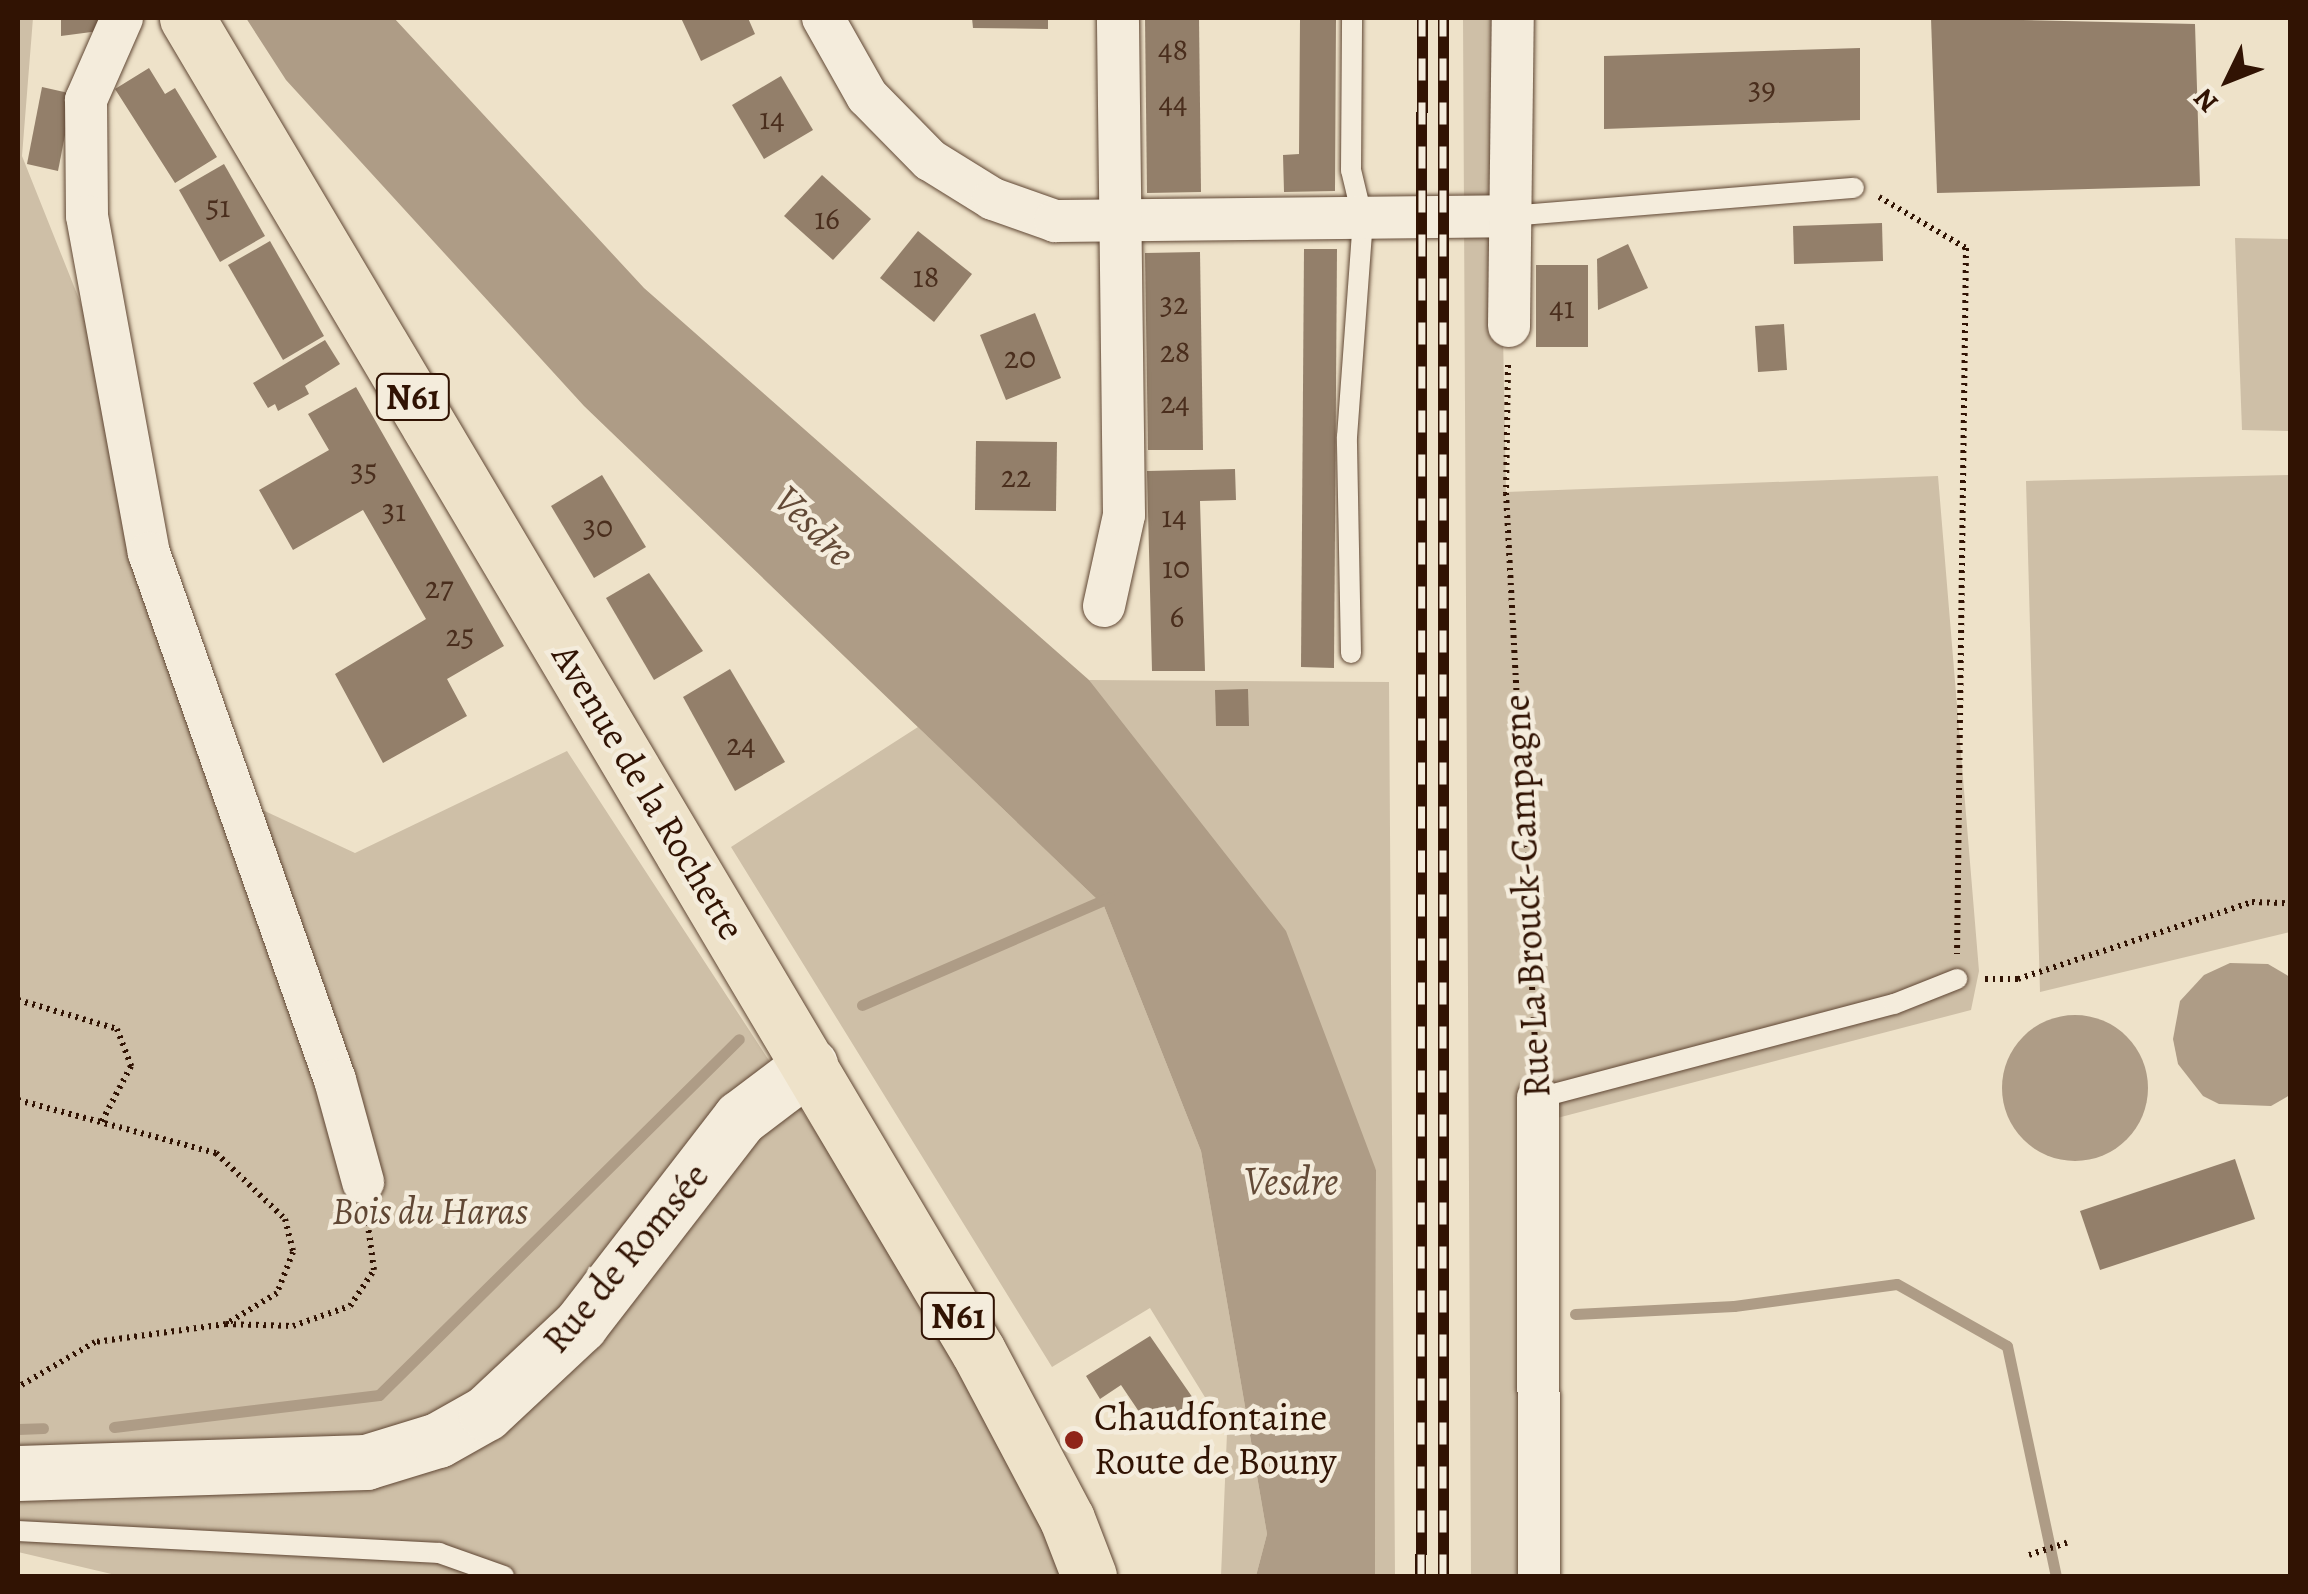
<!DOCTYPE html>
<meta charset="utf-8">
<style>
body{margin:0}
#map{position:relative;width:2308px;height:1594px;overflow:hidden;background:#eee2c9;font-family:Alegreya,serif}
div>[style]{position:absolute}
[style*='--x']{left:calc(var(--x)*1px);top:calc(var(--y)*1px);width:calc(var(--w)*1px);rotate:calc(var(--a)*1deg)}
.green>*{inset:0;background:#cebfa7}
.water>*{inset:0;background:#ae9c86}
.round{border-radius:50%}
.stream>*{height:11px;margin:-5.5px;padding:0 5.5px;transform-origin:5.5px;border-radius:5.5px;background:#ae9c86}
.building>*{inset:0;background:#937f6a}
.path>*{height:6px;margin-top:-3px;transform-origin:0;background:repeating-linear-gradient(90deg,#311303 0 2.5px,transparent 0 7.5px)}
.roads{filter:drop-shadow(0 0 2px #604734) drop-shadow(0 0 2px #604734)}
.lane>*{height:20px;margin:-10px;padding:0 10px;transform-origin:10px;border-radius:10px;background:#f4ecdc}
.street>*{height:42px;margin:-21px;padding:0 21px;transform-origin:21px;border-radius:21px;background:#f4ecdc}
.secondary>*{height:55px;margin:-27.5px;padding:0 27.5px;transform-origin:27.5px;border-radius:27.5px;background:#f4ecdc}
.primary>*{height:55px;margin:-27.5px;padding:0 27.5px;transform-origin:27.5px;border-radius:27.5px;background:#eee2c9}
.rail>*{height:11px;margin-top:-5.5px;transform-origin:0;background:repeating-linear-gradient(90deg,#f4ecdc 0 22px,#311303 0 44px);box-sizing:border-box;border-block:2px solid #311303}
.dots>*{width:28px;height:28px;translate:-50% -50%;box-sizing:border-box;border:5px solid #f4ecdc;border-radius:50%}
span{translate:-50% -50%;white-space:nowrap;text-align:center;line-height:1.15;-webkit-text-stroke:9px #f4ecdc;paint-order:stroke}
.number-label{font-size:32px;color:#4a2e1d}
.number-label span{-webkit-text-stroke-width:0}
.shield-label span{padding:2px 8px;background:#f4ecdc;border:2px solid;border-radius:8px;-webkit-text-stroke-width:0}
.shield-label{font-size:35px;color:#311303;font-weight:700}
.street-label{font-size:38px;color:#311303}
.park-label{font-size:38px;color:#604734;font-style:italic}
.poi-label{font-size:38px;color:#311303}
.left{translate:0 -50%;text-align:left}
.water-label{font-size:40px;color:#634a37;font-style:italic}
.frame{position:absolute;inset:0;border:20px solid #311303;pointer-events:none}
.north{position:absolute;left:2178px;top:30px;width:100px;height:100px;-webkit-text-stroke:8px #f4ecdc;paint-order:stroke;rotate:227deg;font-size:28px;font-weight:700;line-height:40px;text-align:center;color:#311303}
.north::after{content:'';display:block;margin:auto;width:35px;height:45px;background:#311303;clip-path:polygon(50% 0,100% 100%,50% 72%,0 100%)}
</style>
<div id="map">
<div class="green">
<i style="clip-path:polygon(18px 18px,33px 18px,22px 156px,93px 334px,241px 800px,355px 853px,567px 751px,881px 1232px,1051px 1533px,1062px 1576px,120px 1576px,18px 1552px)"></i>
<i style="clip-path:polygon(1463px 18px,1497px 18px,1506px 492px,1938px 476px,1979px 971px,1971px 1010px,1538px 1123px,1539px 1576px,1471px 1576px)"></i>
<i style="clip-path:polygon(2235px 238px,2290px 239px,2290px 431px,2242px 430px)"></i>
<i style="clip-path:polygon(2290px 475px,2290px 932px,2040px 992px,2026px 481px)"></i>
<i style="clip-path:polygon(1089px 680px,1389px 682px,1395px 1576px,1375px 1576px,1376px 1170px)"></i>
<i style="clip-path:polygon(918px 727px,1104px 906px,1201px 1151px,1267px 1534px,1256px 1576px,1221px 1576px,1227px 1433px,1150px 1308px,1052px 1367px,731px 847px)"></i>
</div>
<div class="water">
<i style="clip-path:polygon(246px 18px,394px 18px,644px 288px,1089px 680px,1286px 931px,1376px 1170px,1375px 1576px,1256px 1576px,1267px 1534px,1201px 1151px,1104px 906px,584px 406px,286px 80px)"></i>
<i style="clip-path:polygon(2230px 963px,2268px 964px,2290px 977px,2290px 1095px,2271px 1106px,2219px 1104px,2203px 1096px,2178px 1064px,2173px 1039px,2180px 1001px,2204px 975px)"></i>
<i class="round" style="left:2002px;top:1015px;width:146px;height:146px"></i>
</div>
<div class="stream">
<i style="--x:862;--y:1005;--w:270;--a:-23.5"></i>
<i style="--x:1575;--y:1314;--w:159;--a:-2.9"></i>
<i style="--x:1734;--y:1306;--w:164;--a:-7.7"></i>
<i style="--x:1897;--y:1284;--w:126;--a:29.4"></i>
<i style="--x:2007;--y:1346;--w:235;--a:78"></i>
<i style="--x:114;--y:1427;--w:267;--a:-6.9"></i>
<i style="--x:379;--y:1395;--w:506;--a:-44.68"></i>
<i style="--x:18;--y:1429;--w:25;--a:-2"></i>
</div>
<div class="building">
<i style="clip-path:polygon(61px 18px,102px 18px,99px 31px,61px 36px)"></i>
<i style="clip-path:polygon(681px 18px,748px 18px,755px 34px,701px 61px)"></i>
<i style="clip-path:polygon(972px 18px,1048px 18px,1048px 29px,973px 28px)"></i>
<i style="clip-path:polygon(1145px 18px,1199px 18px,1201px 192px,1147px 193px)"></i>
<i style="clip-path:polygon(1300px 18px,1336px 18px,1335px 191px,1284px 192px,1283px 155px,1299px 154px)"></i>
<i style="clip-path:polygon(1931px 18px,2195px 24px,2200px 186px,1937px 193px)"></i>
<i style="clip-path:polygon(1860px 48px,1860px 120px,1604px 129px,1604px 56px)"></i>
<i style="clip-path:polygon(149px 68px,165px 94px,175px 88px,217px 157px,175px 183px,115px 89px)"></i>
<i style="clip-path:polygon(781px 76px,813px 130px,764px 159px,732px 105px)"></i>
<i style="clip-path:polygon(42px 87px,73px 94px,58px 171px,27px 164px)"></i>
<i style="clip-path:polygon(224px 164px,265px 236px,220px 262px,179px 190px)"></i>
<i style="clip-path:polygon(822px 175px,871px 219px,833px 260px,784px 216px)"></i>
<i style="clip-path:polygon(1882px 223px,1883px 261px,1794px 264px,1793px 226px)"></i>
<i style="clip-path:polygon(918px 231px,972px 274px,934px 322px,880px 278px)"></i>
<i style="clip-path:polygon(270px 241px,324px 336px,283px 360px,228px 265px)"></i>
<i style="clip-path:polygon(1628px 244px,1648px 288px,1598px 310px,1597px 259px)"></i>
<i style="clip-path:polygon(1304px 249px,1337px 249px,1334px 668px,1301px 667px)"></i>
<i style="clip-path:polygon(1200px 252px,1203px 450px,1148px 450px,1145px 253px)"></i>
<i style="clip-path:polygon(1536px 265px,1588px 265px,1588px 347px,1536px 347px)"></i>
<i style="clip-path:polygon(1035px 313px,1061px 378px,1006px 400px,980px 335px)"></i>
<i style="clip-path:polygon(1784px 324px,1787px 370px,1758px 372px,1755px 326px)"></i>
<i style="clip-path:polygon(325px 340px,340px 364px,305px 386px,309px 394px,278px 411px,275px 404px,268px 408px,253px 383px)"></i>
<i style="clip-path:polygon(356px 387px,504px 646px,447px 679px,467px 716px,383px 763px,335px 674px,426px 619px,363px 510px,293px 550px,259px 490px,329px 450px,308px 414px)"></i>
<i style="clip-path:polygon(976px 441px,1057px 442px,1056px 511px,975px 510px)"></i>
<i style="clip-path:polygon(1235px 469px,1236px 500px,1200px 501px,1205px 671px,1152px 671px,1147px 471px)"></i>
<i style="clip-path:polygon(602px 475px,646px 547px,594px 578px,551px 506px)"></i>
<i style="clip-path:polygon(649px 573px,703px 651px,654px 680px,606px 598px)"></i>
<i style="clip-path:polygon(730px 669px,785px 762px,735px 791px,683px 697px)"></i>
<i style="clip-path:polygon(1248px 689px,1249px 726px,1216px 726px,1215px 690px)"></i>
<i style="clip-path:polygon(2235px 1159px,2255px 1219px,2100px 1270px,2080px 1211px)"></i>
<i style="clip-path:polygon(1150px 1336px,1195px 1401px,1152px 1431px,1121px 1385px,1100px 1399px,1086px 1376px)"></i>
</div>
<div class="path">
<i style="--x:1879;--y:197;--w:101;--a:30.4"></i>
<i style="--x:1966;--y:248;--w:706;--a:90.73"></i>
<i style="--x:1508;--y:365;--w:128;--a:90.9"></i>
<i style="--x:1506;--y:493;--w:570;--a:86.98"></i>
<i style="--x:1985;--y:979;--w:33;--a:0"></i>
<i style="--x:2018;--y:979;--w:246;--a:-18.2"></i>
<i style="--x:2252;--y:902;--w:38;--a:2"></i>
<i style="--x:18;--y:1000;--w:103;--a:16.3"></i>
<i style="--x:117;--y:1029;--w:40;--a:69"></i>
<i style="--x:131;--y:1066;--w:64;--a:117.8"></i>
<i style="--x:18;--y:1100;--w:205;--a:15"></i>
<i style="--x:216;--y:1153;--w:95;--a:43.7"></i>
<i style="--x:285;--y:1219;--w:34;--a:76"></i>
<i style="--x:293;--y:1252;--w:44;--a:111.3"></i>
<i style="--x:277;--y:1293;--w:60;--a:148.7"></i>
<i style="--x:226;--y:1324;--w:132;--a:172.2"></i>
<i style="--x:95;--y:1342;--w:89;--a:149.7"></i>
<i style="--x:226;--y:1324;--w:67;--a:1.7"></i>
<i style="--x:293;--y:1326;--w:60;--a:-19.3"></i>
<i style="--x:350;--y:1306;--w:43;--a:-56.3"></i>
<i style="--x:374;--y:1270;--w:52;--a:-97.7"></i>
<i style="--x:2029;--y:1555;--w:40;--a:-18"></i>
</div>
<div class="roads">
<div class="lane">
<i style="--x:1510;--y:216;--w:345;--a:-4.7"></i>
<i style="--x:1351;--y:653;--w:216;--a:-91.1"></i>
<i style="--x:1347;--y:437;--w:218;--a:-85.8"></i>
<i style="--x:1363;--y:220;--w:51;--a:-103.5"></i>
<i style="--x:1351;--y:170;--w:152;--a:-89.6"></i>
<i style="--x:1538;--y:1098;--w:368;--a:-14.8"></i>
<i style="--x:1894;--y:1004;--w:68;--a:-21.6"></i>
<i style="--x:18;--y:1531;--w:422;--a:3"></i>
<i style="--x:439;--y:1553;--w:69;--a:19.5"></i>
</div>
<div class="street">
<i style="--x:122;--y:18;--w:90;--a:113.7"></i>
<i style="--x:86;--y:100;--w:116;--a:89.5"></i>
<i style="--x:87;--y:216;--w:343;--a:79.6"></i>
<i style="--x:149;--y:553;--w:559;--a:70.56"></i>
<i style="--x:335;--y:1080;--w:106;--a:74.6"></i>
<i style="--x:823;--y:18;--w:90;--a:60.6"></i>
<i style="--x:867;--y:96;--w:90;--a:45.5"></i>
<i style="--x:930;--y:160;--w:74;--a:31.8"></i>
<i style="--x:993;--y:199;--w:66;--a:19.5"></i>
<i style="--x:1055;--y:221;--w:455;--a:-0.6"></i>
<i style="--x:1509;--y:326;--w:308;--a:-89.3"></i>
<i style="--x:1104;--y:606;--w:93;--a:-77.6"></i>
<i style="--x:1124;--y:515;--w:497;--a:-90.7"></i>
<i style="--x:1538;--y:1098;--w:478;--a:89.9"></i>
</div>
<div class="secondary">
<i style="--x:18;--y:1473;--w:348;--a:-1.8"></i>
<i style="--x:366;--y:1462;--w:75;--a:-17"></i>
<i style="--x:438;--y:1440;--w:55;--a:-29.4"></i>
<i style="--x:486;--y:1413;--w:129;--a:-43.1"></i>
<i style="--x:580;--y:1325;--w:262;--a:-52.3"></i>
<i style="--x:740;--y:1118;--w:88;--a:-37.1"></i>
</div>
<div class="primary">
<i style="--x:187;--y:18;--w:1550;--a:59.32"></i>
<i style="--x:978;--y:1351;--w:190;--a:62.1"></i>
<i style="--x:1067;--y:1519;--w:61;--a:68.9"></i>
</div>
</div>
<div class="rail">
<i style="--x:1421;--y:1576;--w:1558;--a:-89.96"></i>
<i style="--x:1443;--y:1576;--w:1558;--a:-90"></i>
</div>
<div class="dots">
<i style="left:1074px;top:1440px;background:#8f2418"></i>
</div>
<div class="number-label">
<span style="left:1173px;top:49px">48</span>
<span style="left:1762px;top:88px">39</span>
<span style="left:1173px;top:102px">44</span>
<span style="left:772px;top:118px">14</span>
<span style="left:218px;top:206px">51</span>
<span style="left:827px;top:218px">16</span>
<span style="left:926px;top:276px">18</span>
<span style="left:1174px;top:303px">32</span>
<span style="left:1562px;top:307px">41</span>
<span style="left:1175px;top:351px">28</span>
<span style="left:1020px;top:357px">20</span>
<span style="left:1175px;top:402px">24</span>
<span style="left:364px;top:470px">35</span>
<span style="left:1016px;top:476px">22</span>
<span style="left:394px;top:510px">31</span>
<span style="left:1174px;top:516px">14</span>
<span style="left:598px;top:526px">30</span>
<span style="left:1176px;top:567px">10</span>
<span style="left:439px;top:587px">27</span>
<span style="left:1177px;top:616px">6</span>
<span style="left:460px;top:635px">25</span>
<span style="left:741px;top:744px">24</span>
</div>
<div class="shield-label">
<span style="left:413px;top:397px">N61</span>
<span style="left:958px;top:1316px">N61</span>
</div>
<div class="street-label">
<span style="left:648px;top:792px;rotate:59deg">Avenue de la Rochette</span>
<span style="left:1527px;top:896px;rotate:-93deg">Rue La Brouck-Campagne</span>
<span style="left:626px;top:1258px;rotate:-50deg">Rue de Romsée</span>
</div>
<div class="park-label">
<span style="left:430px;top:1212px">Bois du Haras</span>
</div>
<div class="poi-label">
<span class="left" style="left:1094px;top:1440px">Chaudfontaine<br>Route de Bouny</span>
</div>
<div class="water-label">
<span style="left:814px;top:526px;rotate:45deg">Vesdre</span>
<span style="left:1291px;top:1182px">Vesdre</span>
</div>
<div class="frame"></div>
<div class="north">N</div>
</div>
